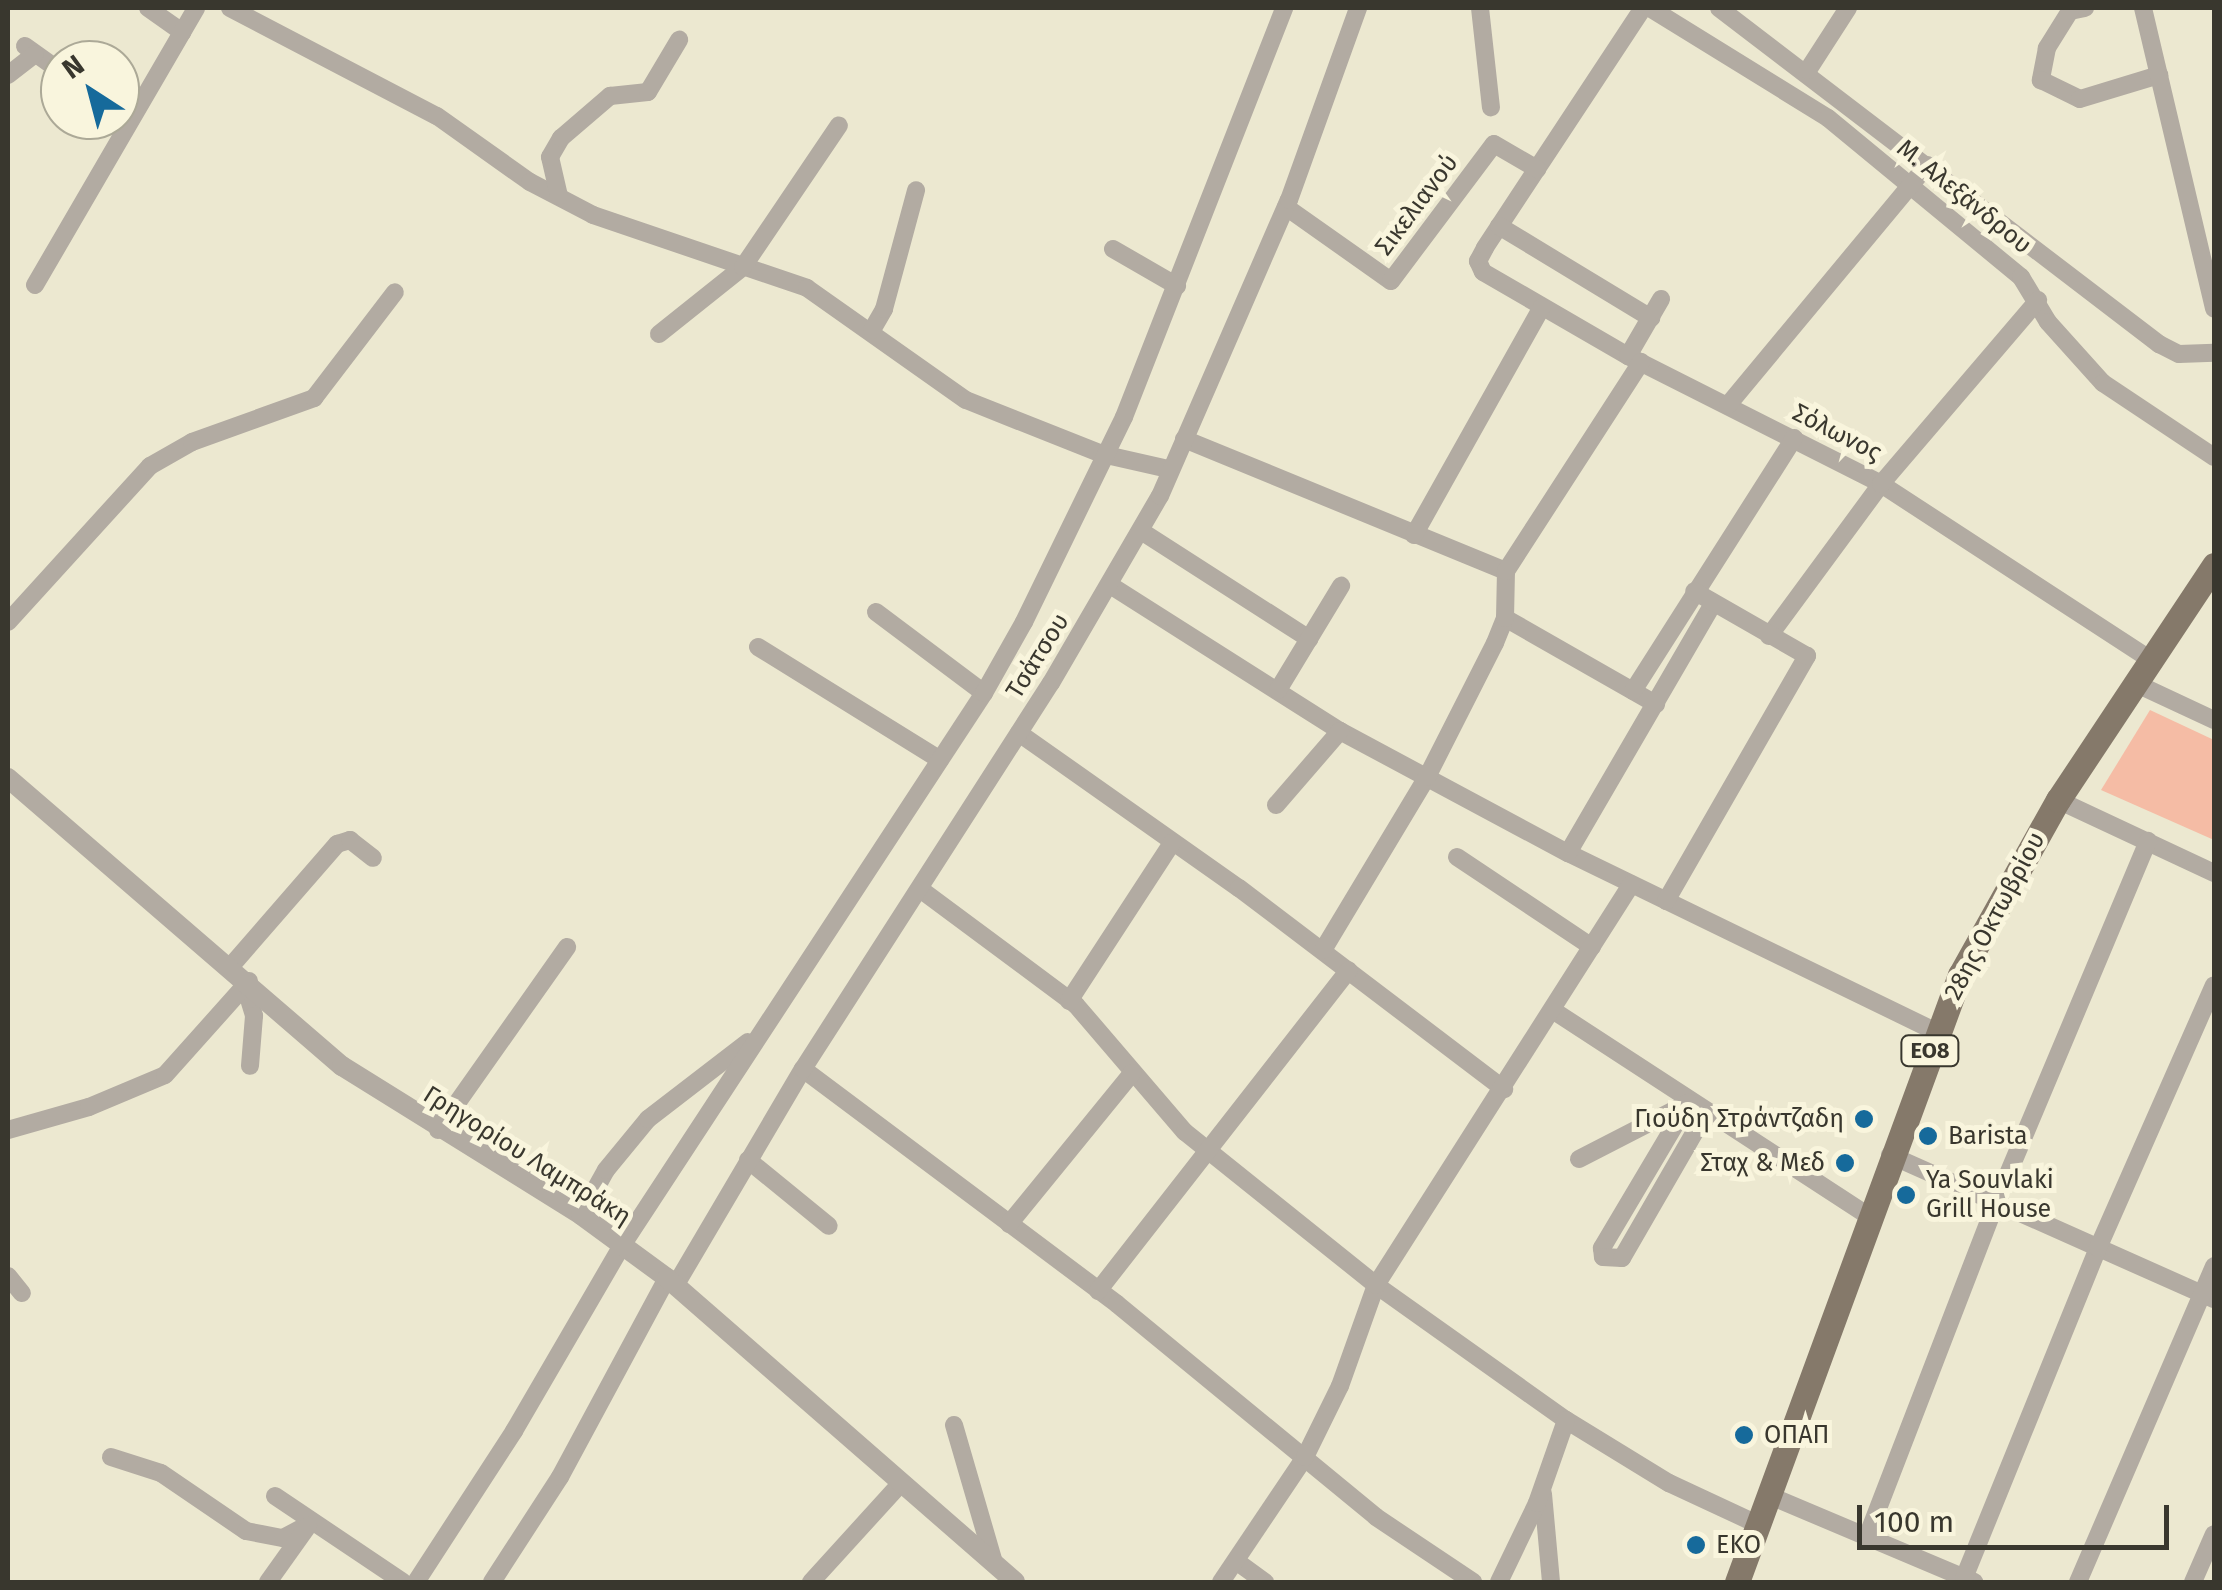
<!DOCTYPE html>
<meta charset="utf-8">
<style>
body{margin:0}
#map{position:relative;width:2222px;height:1590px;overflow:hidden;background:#ece8d0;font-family:"Fira Sans",sans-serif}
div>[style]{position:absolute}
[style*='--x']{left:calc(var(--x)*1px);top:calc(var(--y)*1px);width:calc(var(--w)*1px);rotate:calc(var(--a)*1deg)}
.green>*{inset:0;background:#f5bca5}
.minor>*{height:18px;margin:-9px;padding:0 9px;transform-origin:9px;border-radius:9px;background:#b2aba2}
.tertiary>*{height:20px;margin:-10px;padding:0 10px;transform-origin:10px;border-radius:10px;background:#b2aba2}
.primary>*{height:25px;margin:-12.5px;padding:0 12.5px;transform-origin:12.5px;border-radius:12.5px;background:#85796a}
.dots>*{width:28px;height:28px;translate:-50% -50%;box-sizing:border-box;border:5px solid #f9f5dd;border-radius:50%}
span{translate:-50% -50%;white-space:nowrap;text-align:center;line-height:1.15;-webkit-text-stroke:10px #f9f5dd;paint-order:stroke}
.shield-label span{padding:2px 8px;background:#f9f5dd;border:2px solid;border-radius:8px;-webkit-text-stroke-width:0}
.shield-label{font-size:22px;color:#39372e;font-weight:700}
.street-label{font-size:25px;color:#39372e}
.poi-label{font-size:25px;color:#39372e}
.right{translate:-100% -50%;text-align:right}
.left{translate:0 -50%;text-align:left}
.frame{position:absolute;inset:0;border:10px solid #39372e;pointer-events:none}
.north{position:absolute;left:40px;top:40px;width:100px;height:100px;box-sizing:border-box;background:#f9f5dd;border:2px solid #aca997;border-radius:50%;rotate:324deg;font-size:28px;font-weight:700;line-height:40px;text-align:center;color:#39372e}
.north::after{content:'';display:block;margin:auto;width:35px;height:45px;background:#166a9b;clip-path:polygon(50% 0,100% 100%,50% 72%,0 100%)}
.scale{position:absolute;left:1857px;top:1505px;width:312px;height:45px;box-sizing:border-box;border:5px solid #39372e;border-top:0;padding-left:12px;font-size:30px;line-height:35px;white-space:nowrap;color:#39372e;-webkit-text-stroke:8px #f9f5dd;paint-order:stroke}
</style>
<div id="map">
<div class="green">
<i style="clip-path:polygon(2150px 710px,2214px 740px,2214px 840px,2101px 790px)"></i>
</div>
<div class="minor">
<i style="--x:148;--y:8;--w:42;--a:35.2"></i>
<i style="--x:230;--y:8;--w:233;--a:27.6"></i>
<i style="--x:437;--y:116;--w:114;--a:35.4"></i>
<i style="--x:530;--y:182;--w:71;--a:27.6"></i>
<i style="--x:593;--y:215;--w:226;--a:18.8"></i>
<i style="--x:807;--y:288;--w:194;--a:35.2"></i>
<i style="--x:966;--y:400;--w:146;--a:21.7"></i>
<i style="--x:1102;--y:454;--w:68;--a:12.8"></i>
<i style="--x:1480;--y:8;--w:100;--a:83.7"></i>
<i style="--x:1643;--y:8;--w:287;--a:123.4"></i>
<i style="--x:1485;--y:248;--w:15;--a:118"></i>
<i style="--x:1478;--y:261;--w:12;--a:66"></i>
<i style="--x:1483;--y:272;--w:168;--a:30.1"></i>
<i style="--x:1628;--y:356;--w:284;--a:26.8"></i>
<i style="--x:1881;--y:484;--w:326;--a:33.1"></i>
<i style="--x:1650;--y:8;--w:209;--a:31.7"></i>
<i style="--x:1828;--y:118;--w:250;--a:39.5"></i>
<i style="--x:2021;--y:277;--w:52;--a:59"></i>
<i style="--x:2048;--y:322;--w:82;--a:48"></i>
<i style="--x:2103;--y:383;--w:133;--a:33.7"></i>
<i style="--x:1719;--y:8;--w:554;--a:37.37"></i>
<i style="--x:2159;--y:344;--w:22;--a:27"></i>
<i style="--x:2179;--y:354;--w:35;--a:-2"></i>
<i style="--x:2085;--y:8;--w:15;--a:169"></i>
<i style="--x:2070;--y:11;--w:44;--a:121.9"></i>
<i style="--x:2047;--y:48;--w:33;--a:101"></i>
<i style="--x:2041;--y:80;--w:43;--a:26"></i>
<i style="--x:2080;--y:99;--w:83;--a:-16.9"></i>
<i style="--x:2143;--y:8;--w:309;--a:76.7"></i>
<i style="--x:25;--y:46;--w:43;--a:35.5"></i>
<i style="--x:1808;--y:70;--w:74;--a:-57.2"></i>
<i style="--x:8;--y:75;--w:34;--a:-38"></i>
<i style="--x:559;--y:196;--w:40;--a:-103"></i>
<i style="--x:550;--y:157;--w:22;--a:-60"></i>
<i style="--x:561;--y:138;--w:65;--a:-40.6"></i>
<i style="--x:610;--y:96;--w:38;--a:-6"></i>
<i style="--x:648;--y:92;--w:61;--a:-59.2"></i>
<i style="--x:1286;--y:207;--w:128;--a:35.2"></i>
<i style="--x:1391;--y:281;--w:171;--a:-53.1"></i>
<i style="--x:1494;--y:144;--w:50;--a:30.2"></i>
<i style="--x:1499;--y:226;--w:178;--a:31.2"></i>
<i style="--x:1113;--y:249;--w:74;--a:30"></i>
<i style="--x:35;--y:285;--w:320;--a:-59.8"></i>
<i style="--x:872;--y:330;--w:24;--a:-60"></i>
<i style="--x:884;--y:309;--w:123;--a:-74.9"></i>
<i style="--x:659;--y:334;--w:107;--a:-38.6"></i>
<i style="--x:743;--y:267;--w:171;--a:-55.9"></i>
<i style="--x:1628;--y:356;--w:66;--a:-59.9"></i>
<i style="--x:1728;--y:405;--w:312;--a:-50.3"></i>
<i style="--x:1184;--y:439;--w:348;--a:22.3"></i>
<i style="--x:1141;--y:531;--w:200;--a:32.7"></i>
<i style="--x:1414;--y:535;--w:261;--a:-60.7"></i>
<i style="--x:1110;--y:585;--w:272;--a:32.4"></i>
<i style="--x:1340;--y:731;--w:259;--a:28.2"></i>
<i style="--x:1568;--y:853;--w:410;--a:25.9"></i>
<i style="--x:876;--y:612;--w:135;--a:36.9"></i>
<i style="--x:1505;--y:618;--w:174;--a:29.7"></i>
<i style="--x:8;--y:622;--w:211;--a:-47.7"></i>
<i style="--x:150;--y:466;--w:48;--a:-29.7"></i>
<i style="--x:192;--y:442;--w:130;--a:-19.8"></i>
<i style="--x:314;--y:398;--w:133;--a:-52.6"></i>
<i style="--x:1769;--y:636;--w:189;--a:-53.6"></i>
<i style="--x:1881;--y:484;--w:242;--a:-49.5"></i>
<i style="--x:758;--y:647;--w:214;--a:31.8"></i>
<i style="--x:2139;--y:685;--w:83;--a:25"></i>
<i style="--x:1278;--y:690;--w:122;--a:-58.8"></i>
<i style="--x:1633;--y:691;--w:300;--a:-57.5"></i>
<i style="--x:1019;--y:733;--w:269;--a:35.2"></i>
<i style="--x:1239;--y:888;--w:333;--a:37.2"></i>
<i style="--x:2058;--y:800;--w:172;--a:25.1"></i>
<i style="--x:1276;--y:805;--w:98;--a:-49.1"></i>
<i style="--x:1568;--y:853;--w:288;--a:-59.8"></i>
<i style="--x:1457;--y:857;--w:162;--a:33.7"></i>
<i style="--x:920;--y:889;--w:194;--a:36.6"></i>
<i style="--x:1076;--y:1005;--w:167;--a:49.4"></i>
<i style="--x:1185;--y:1132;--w:245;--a:38.7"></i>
<i style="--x:1376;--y:1285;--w:233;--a:35.4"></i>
<i style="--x:1566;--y:1420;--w:121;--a:31.5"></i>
<i style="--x:1669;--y:1483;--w:97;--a:25"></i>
<i style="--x:1666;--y:901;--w:283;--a:-60.1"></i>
<i style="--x:1807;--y:656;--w:130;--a:-150.1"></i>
<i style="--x:1323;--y:950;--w:202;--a:-59"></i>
<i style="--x:1427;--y:777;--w:150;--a:-63.1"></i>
<i style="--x:1495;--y:643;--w:27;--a:-68"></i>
<i style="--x:1505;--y:618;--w:47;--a:-88.8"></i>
<i style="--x:1506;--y:571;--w:249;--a:-57.1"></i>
<i style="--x:231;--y:966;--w:162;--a:-49"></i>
<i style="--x:337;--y:844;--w:14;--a:-17"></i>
<i style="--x:350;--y:840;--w:29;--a:38"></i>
<i style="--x:245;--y:986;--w:31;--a:73"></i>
<i style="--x:254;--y:1016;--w:50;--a:94.6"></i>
<i style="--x:1069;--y:1001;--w:189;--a:-56.9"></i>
<i style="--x:1554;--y:1011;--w:375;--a:33.1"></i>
<i style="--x:803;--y:1069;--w:392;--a:36.8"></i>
<i style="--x:1117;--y:1304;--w:335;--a:39.4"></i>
<i style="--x:1376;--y:1517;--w:117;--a:33.8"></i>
<i style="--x:1688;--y:1103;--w:169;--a:120.7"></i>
<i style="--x:1602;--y:1248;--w:9;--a:84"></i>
<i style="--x:1603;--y:1257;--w:19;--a:3"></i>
<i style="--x:1622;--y:1258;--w:166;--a:-60"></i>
<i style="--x:8;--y:1130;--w:84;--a:-15.9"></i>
<i style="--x:89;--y:1107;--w:82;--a:-22.8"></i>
<i style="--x:165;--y:1075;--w:126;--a:-48.2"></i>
<i style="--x:438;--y:1130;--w:224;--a:-54.8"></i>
<i style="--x:1890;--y:1155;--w:355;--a:24"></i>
<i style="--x:1579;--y:1159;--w:123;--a:-27.2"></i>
<i style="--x:748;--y:1160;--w:104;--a:39.2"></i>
<i style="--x:581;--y:1215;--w:51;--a:-60.9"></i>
<i style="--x:606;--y:1170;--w:66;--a:-50.5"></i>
<i style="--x:648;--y:1119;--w:126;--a:-37.6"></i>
<i style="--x:1009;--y:1224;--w:195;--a:-50.8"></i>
<i style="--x:8;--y:1276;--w:22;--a:51"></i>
<i style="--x:675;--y:1286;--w:252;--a:-59.5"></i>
<i style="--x:803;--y:1069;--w:459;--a:-57.3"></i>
<i style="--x:1051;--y:683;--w:216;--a:-59.8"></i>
<i style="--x:1160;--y:496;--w:323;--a:-66.5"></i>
<i style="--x:1289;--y:200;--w:204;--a:-70.2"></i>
<i style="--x:1098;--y:1291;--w:407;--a:-52"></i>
<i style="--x:954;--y:1425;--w:144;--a:73.8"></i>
<i style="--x:111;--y:1457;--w:52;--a:17.7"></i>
<i style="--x:161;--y:1473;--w:103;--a:34.3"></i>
<i style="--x:246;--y:1531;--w:38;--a:11"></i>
<i style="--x:283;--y:1538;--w:32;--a:-28"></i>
<i style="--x:1543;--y:1494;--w:88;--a:84.8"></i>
<i style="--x:1768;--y:1495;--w:224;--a:22.9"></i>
<i style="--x:275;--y:1496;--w:154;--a:33.9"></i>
<i style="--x:1867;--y:1537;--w:356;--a:-68.9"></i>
<i style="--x:1995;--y:1205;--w:395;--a:-67.2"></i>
<i style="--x:1236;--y:1561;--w:36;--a:36"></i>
<i style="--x:1964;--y:1578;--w:356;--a:-67.9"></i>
<i style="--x:2098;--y:1248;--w:287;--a:-66.2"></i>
<i style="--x:268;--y:1582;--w:69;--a:-54.5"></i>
<i style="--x:416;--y:1582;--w:180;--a:-57"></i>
<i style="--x:514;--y:1431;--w:216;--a:-59.8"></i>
<i style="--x:623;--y:1244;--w:659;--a:-56.77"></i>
<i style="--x:984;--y:693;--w:81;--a:-60.6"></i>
<i style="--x:1024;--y:622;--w:228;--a:-64"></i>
<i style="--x:1124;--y:417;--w:439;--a:-68.6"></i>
<i style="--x:492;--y:1582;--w:125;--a:-57.1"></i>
<i style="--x:560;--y:1477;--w:226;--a:-61.7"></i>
<i style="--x:811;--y:1582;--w:134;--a:-47.7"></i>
<i style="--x:1221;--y:1582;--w:151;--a:-56.1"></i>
<i style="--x:1305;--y:1457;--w:79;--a:-63.8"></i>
<i style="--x:1340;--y:1386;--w:107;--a:-70.4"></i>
<i style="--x:1376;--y:1285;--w:475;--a:-57.5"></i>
<i style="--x:1499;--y:1582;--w:88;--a:-64.3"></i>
<i style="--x:1537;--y:1503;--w:88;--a:-70.7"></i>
<i style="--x:2078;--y:1582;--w:344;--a:-66.7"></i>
<i style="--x:2193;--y:1582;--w:52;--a:-66.4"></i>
</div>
<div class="tertiary">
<i style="--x:8;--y:778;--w:441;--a:40.8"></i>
<i style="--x:342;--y:1066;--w:282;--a:31.9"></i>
<i style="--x:581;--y:1215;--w:107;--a:36.2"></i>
<i style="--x:667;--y:1278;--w:462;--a:41.1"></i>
</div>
<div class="primary">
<i style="--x:1737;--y:1582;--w:647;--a:-69.83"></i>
<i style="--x:1960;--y:975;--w:201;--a:-60.8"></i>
<i style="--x:2058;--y:800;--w:282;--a:-56.4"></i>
</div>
<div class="dots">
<i style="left:1864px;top:1119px;background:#166a9b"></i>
<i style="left:1928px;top:1136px;background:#166a9b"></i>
<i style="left:1845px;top:1163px;background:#166a9b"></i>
<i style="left:1906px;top:1195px;background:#166a9b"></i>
<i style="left:1744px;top:1435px;background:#166a9b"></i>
<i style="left:1696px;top:1545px;background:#166a9b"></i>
</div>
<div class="shield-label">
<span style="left:1930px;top:1051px">ΕΟ8</span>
</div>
<div class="street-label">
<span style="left:1964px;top:197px;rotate:39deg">Μ. Αλεξάνδρου</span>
<span style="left:1417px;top:205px;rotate:-53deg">Σικελιανού</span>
<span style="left:1837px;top:433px;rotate:27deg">Σόλωνος</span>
<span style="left:1038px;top:656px;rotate:-58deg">Τσάτσου</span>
<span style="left:1995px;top:916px;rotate:-62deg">28ης Οκτωβρίου</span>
<span style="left:527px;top:1156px;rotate:32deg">Γρηγορίου Λαμπράκη</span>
</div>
<div class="poi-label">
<span class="right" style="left:1844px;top:1119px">Γιούδη Στράντζαδη</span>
<span class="left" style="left:1948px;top:1136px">Barista</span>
<span class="right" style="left:1825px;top:1163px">Σταχ &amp; Μεδ</span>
<span class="left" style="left:1926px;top:1195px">Ya Souvlaki<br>Grill House</span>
<span class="left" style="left:1764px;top:1435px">ΟΠΑΠ</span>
<span class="left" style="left:1716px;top:1545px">EKO</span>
</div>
<div class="frame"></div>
<div class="north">N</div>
<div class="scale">100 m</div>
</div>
